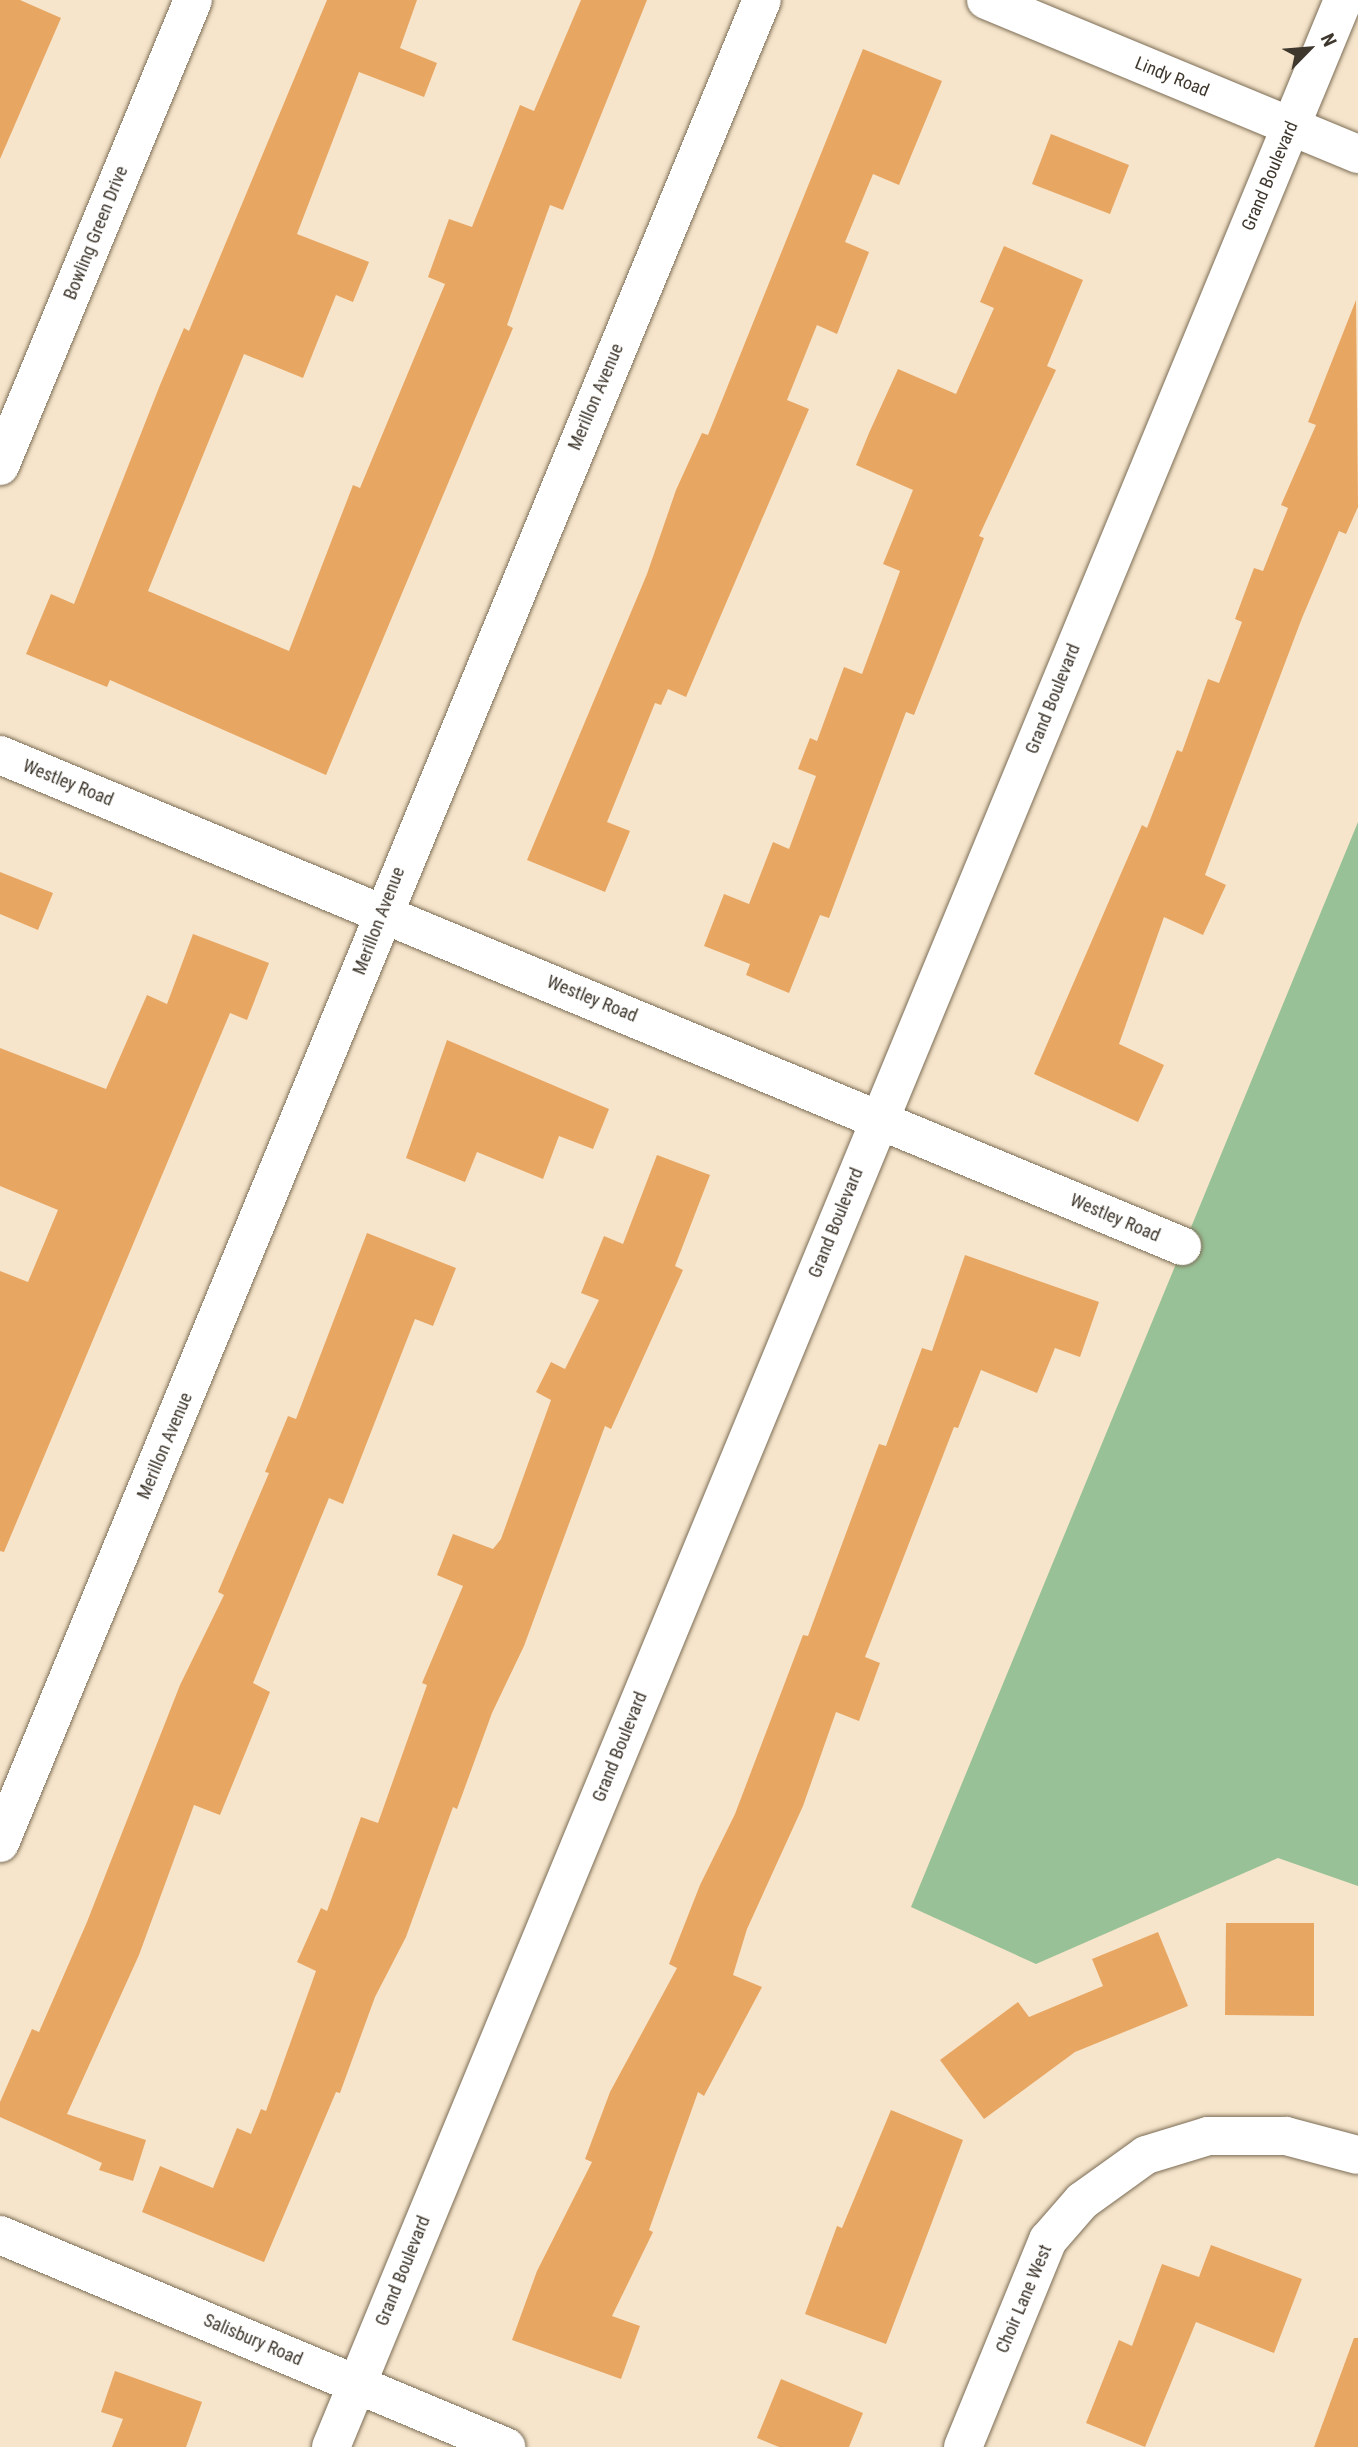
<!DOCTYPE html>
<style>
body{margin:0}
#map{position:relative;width:1358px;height:2447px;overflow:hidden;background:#f6e5cb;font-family:"Roboto Condensed",sans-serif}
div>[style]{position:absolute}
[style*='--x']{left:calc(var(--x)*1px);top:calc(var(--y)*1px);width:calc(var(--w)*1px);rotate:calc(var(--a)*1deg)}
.green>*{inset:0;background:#98c197}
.building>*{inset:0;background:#e8a663}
.roads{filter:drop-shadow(0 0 2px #7c6d56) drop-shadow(0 0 2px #7c6d56)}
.minor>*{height:38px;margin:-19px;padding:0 19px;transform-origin:19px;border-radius:19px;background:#fff}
span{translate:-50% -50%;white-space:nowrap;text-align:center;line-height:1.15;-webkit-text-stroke:5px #fff;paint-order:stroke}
.street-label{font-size:18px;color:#3e372d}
.north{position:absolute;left:1274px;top:14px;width:70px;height:70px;-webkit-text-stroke:5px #fff;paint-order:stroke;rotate:65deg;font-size:19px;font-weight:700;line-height:28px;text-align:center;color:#3e372d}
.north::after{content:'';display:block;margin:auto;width:24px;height:32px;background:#3e372d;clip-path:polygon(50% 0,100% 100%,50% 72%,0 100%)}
</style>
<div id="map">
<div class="green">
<i style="clip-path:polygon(1358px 822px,1358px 1886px,1278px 1858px,1036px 1964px,911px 1907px)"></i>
</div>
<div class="building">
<i style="clip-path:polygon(0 0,20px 0,61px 18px,0 159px)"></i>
<i style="clip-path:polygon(327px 0,417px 0,400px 48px,437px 63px,424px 97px,359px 72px,297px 234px,369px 262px,353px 302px,336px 295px,303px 378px,244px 354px,148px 591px,289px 651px,353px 485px,360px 488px,445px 284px,428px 277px,449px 219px,472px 227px,520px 105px,534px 111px,581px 0,647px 0,563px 210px,550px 205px,507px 325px,513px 328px,326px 775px,110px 680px,107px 687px,26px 654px,51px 594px,74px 604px,160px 385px,184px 328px,189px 331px)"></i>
<i style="clip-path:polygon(863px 49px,942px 81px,899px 185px,873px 174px,845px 242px,869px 252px,837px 334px,817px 325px,787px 400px,809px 409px,686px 697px,668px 689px,661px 705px,655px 703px,607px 822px,630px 831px,605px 892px,527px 860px,647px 574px,676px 490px,702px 433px,708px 435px)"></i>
<i style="clip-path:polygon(1051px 134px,1129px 165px,1110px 214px,1032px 184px)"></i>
<i style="clip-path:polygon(1004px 246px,1083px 280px,1047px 366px,1056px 370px,979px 536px,984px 538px,914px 715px,906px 712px,829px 918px,820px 915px,789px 993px,746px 975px,750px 964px,704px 946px,724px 894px,749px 904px,773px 842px,789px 849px,816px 776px,798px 769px,810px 738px,817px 741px,844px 667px,862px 674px,900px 571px,883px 564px,913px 490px,856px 465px,869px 433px,898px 369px,956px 394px,994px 308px,980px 302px)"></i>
<i style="clip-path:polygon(1356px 300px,1358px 507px,1346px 534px,1339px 531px,1302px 618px,1205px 875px,1226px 885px,1203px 935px,1164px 917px,1119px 1044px,1164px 1065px,1138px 1122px,1034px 1074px,1142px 825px,1147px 828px,1177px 750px,1182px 752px,1208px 679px,1219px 683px,1242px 622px,1235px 619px,1254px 568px,1263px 571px,1288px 508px,1281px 505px,1316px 425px,1308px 422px)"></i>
<i style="clip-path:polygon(0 872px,53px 893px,38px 930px,0 914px)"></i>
<i style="clip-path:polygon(193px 934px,269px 963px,247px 1020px,230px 1013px,4px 1552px,0 1551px,0 1271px,28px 1282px,58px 1210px,0 1186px,0 1048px,106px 1089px,147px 995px,167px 1004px)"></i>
<i style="clip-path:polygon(447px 1040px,609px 1109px,593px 1149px,559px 1136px,543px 1179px,477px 1152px,465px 1182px,406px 1158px)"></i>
<i style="clip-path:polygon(657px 1155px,710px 1175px,675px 1266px,683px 1270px,611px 1429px,605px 1426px,524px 1646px,492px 1713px,457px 1809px,453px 1807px,406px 1937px,375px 1997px,340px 2093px,336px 2092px,264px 2262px,142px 2212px,160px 2166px,213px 2188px,237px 2128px,251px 2134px,261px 2109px,266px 2111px,316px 1971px,297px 1962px,321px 1908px,327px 1911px,361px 1817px,378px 1823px,427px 1685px,422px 1683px,463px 1586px,437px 1575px,453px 1534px,493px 1549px,501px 1539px,551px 1400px,536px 1392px,551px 1362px,565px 1369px,599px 1300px,581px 1293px,604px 1236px,623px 1244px)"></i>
<i style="clip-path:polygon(367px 1233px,456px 1268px,433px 1326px,415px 1319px,343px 1504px,329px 1498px,253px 1683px,270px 1692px,220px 1815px,194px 1805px,139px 1955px,67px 2114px,146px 2140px,133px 2181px,99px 2170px,102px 2163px,0 2117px,0 2102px,32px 2029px,39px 2032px,87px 1922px,180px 1685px,224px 1595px,218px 1592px,269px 1473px,265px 1472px,288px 1416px,296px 1419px)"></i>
<i style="clip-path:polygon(965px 1255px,1099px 1302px,1080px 1357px,1055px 1348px,1037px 1393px,981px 1370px,958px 1428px,954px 1427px,865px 1657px,880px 1663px,859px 1721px,836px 1712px,803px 1806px,747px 1929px,733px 1975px,762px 1987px,704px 2096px,698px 2092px,649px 2230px,653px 2232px,612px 2316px,640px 2326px,621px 2379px,512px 2340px,537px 2271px,592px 2162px,585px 2159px,610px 2092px,677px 1968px,669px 1964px,700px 1885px,735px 1814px,803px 1635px,808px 1636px,879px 1444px,886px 1446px,922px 1348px,932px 1351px)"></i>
<i style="clip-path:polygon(1226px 1923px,1314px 1923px,1314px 2016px,1225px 2015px)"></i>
<i style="clip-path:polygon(1158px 1932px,1188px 2006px,1075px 2052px,984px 2119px,940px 2060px,1018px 2002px,1029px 2017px,1103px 1986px,1092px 1959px)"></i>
<i style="clip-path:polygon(891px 2110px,963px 2140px,886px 2344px,805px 2314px,837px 2226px,842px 2228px)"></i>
<i style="clip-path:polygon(1211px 2245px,1302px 2279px,1274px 2353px,1196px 2322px,1145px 2447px,1086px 2423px,1119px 2340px,1132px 2346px,1162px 2264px,1199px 2277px)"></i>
<i style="clip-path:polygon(1354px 2338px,1358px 2338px,1358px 2447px,1314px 2447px)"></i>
<i style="clip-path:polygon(115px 2371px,202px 2402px,186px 2447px,112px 2447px,123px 2419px,101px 2412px)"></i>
<i style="clip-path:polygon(781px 2379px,863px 2413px,849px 2447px,779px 2447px,757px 2438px)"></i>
</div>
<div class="roads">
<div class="minor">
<i style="--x:986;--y:0;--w:403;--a:22.5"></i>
<i style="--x:0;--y:466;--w:504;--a:-67.5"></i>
<i style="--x:0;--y:755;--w:1280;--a:22.56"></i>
<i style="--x:0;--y:1843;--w:1994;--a:-67.54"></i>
<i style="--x:0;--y:2235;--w:549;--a:22.73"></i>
<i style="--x:331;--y:2447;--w:2648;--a:-67.53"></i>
<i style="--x:963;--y:2447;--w:224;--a:-67.7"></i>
<i style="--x:1048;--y:2240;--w:52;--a:-48.9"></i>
<i style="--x:1082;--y:2201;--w:79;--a:-35.7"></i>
<i style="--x:1146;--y:2155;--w:65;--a:-17"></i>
<i style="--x:1208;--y:2136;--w:78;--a:0"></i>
<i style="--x:1286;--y:2136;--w:74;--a:14.8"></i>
</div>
</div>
<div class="street-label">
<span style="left:1172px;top:77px;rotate:22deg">Lindy Road</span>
<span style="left:1270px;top:176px;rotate:-67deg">Grand Boulevard</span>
<span style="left:96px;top:233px;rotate:-68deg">Bowling Green Drive</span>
<span style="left:596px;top:397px;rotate:-67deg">Merillon Avenue</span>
<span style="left:1053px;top:699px;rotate:-68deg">Grand Boulevard</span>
<span style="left:68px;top:783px;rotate:22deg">Westley Road</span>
<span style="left:379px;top:921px;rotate:-69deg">Merillon Avenue</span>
<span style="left:592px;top:999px;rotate:22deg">Westley Road</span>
<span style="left:1115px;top:1218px;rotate:23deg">Westley Road</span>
<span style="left:836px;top:1223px;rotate:-68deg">Grand Boulevard</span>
<span style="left:165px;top:1446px;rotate:-67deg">Merillon Avenue</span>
<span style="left:620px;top:1747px;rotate:-68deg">Grand Boulevard</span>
<span style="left:403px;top:2271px;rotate:-68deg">Grand Boulevard</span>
<span style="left:1024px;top:2299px;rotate:-67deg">Choir Lane West</span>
<span style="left:253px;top:2340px;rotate:23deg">Salisbury Road</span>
</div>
<div class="north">N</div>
</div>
